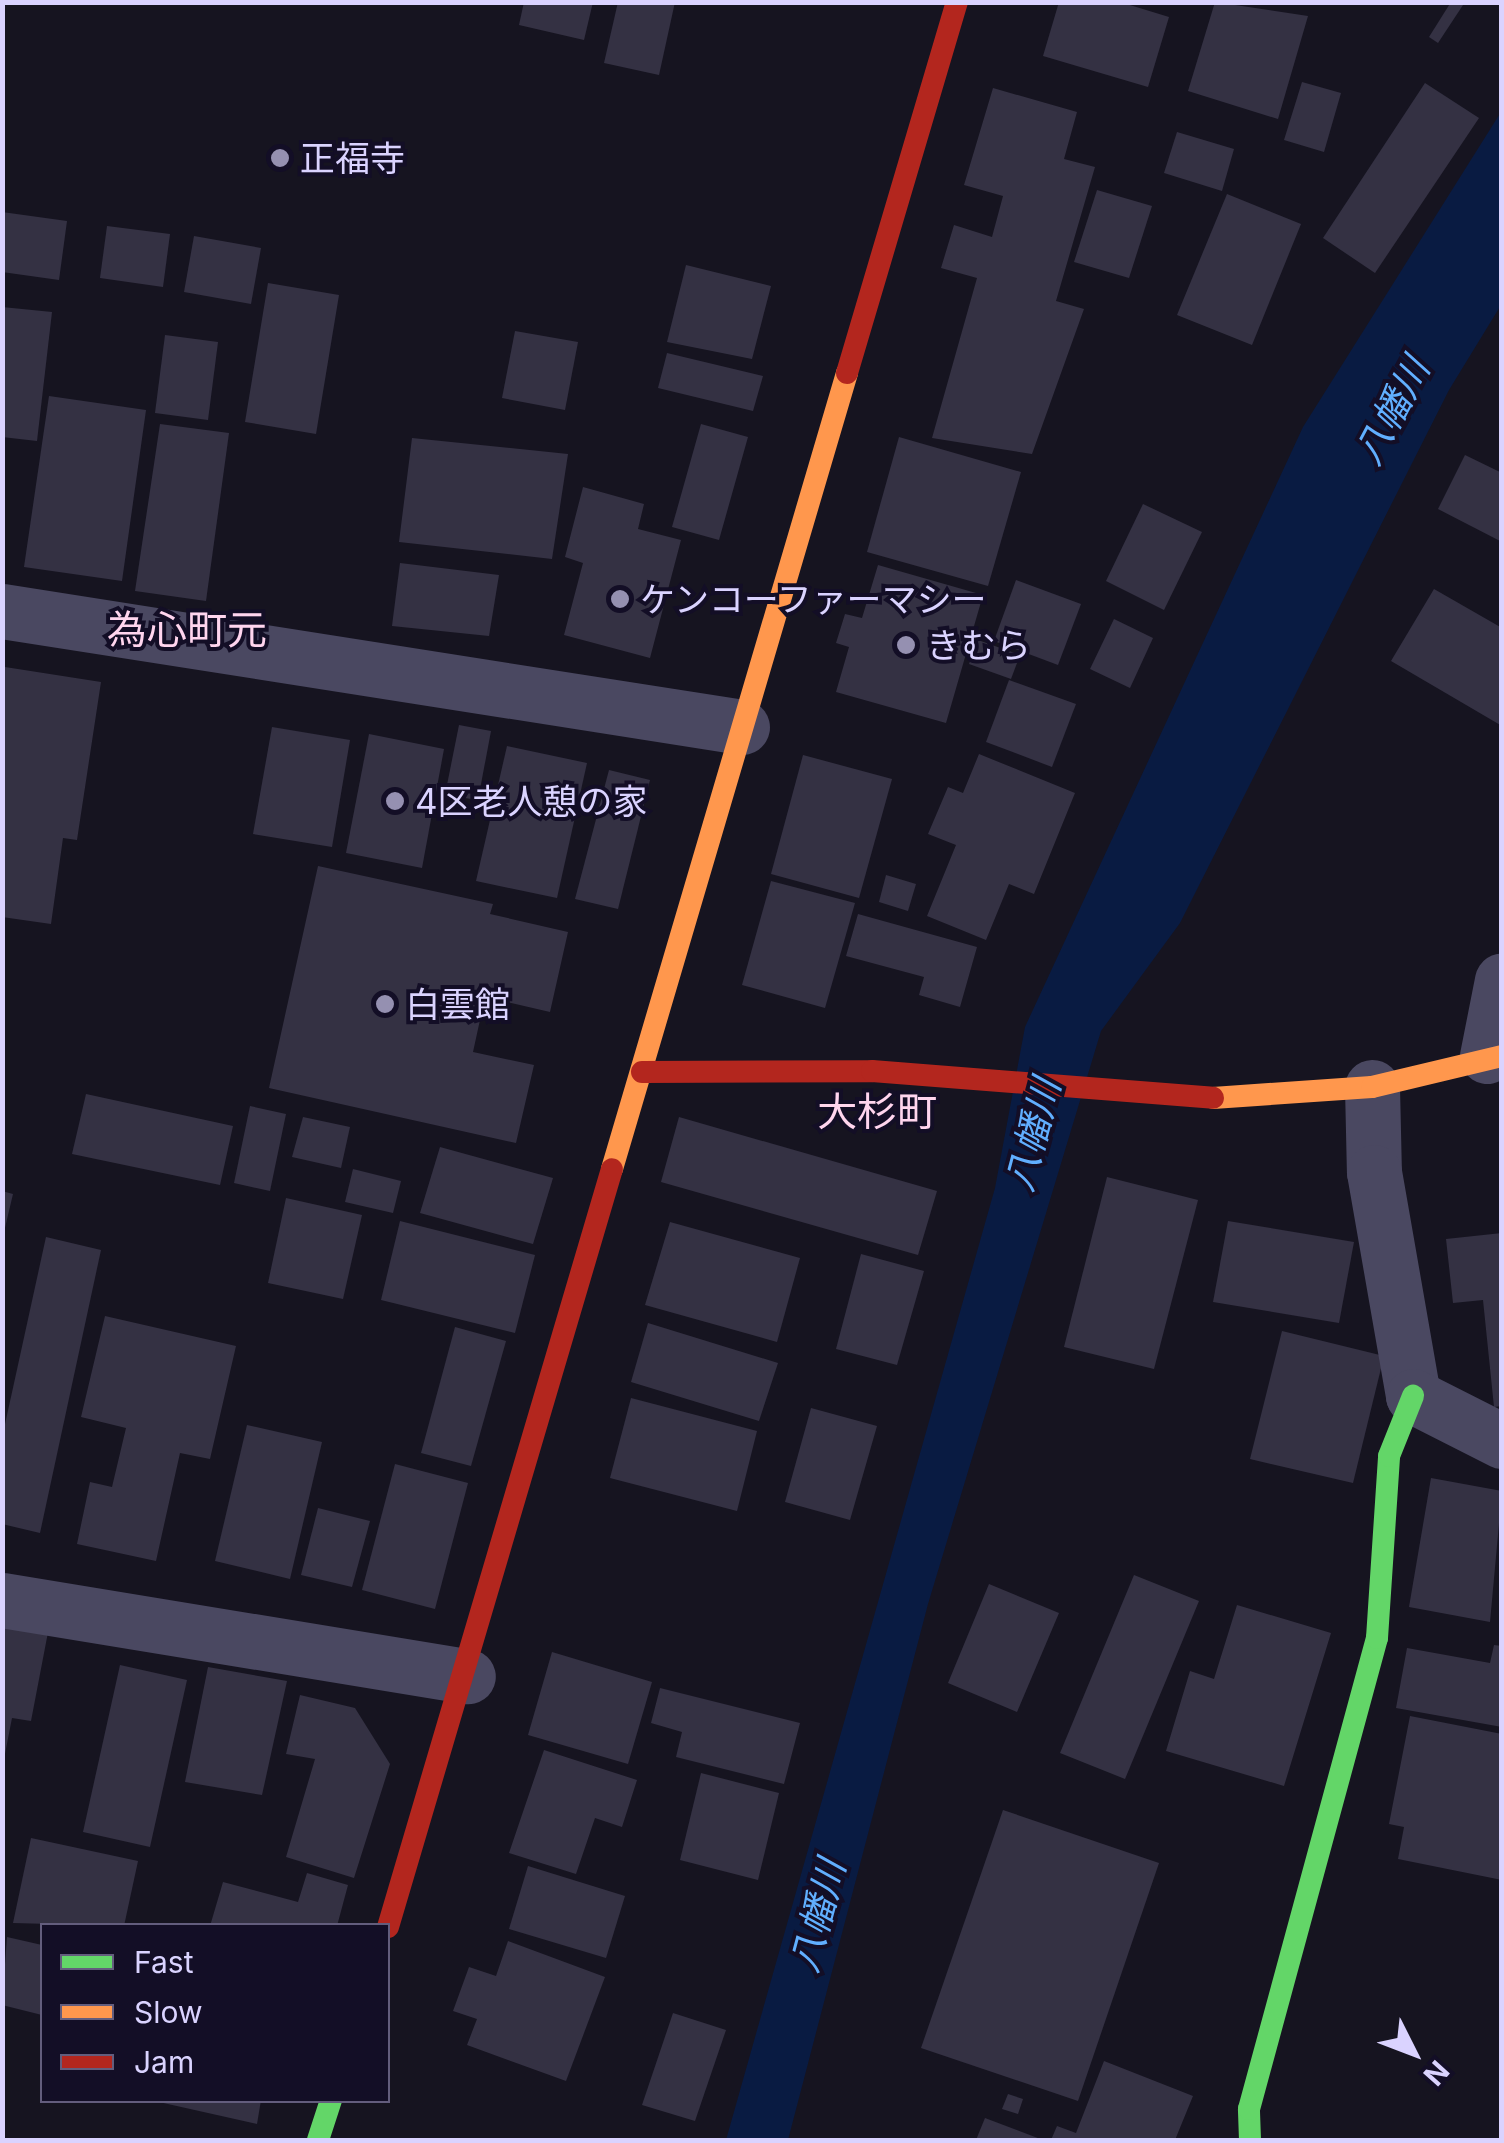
<!DOCTYPE html>
<meta charset="utf-8">
<style>
body{margin:0}
#map{position:relative;width:1504px;height:2143px;overflow:hidden;background:#161420;font-family:Inter,"Noto Sans JP",sans-serif}
div>[style]{position:absolute}
[style*='--x']{left:calc(var(--x)*1px);top:calc(var(--y)*1px);width:calc(var(--w)*1px);rotate:calc(var(--a)*1deg)}
.water>*{inset:0;background:#091b42}
.building>*{inset:0;background:#343143}
.street>*{height:55px;margin:-27.5px;padding:0 27.5px;transform-origin:27.5px;border-radius:27.5px;background:#4a4861}
.fast>*{height:22px;margin:-11px;padding:0 11px;transform-origin:11px;border-radius:11px;background:#63d668}
.slow>*{height:22px;margin:-11px;padding:0 11px;transform-origin:11px;border-radius:11px;background:#ff974d}
.jam>*{height:22px;margin:-11px;padding:0 11px;transform-origin:11px;border-radius:11px;background:#b3261e}
.dots>*{width:28px;height:28px;translate:-50% -50%;box-sizing:border-box;border:5px solid #130e26;border-radius:50%}
span{translate:-50% -50%;white-space:nowrap;text-align:center;line-height:1.15;-webkit-text-stroke:8px #130e26;paint-order:stroke}
.poi-label{font-size:35px;color:#dad3ff}
.left{translate:0 -50%;text-align:left}
.water-label{font-size:38px;color:#61afff;font-style:italic}
.quarter-label{font-size:40px;color:#ffd5ee}
.frame{position:absolute;inset:0;border:5px solid #dad3ff;pointer-events:none}
.legend{position:absolute;left:40px;top:1923px;width:350px;height:180px;box-sizing:border-box;background:#130e26;border:2px solid #635d7d;margin:0;padding:12px 18px;list-style:none;font-size:30px;color:#dad3ff}
.legend li{display:flex;align-items:center;gap:20px;height:50px}
.legend b{width:50px;border:2px solid #635d7d}
.north{position:absolute;left:1364px;top:2003px;width:100px;height:100px;-webkit-text-stroke:8px #130e26;paint-order:stroke;rotate:132deg;font-size:28px;font-weight:700;line-height:40px;text-align:center;color:#dad3ff}
.north::after{content:'';display:block;margin:auto;width:35px;height:45px;background:#dad3ff;clip-path:polygon(50% 0,100% 100%,50% 72%,0 100%)}
</style>
<div id="map">
<div class="water">
<i style="clip-path:polygon(1501px 112px,1501px 305px,1449px 390px,1180px 923px,1101px 1031px,928px 1604px,788px 2140px,726px 2140px,995px 1188px,1025px 1027px,1303px 427px)"></i>
</div>
<div class="building">
<i style="clip-path:polygon(524px 2px,593px 2px,584px 40px,519px 25px)"></i>
<i style="clip-path:polygon(618px 2px,675px 2px,659px 75px,604px 63px)"></i>
<i style="clip-path:polygon(1059px 2px,1120px 2px,1169px 17px,1148px 87px,1043px 56px)"></i>
<i style="clip-path:polygon(1215px 2px,1308px 16px,1278px 119px,1188px 91px)"></i>
<i style="clip-path:polygon(1451px 2px,1465px 2px,1438px 43px,1429px 37px)"></i>
<i style="clip-path:polygon(1302px 82px,1341px 93px,1324px 152px,1284px 140px)"></i>
<i style="clip-path:polygon(1425px 83px,1479px 118px,1375px 273px,1323px 238px)"></i>
<i style="clip-path:polygon(993px 88px,1077px 112px,1064px 159px,1095px 167px,1056px 301px,1084px 309px,1032px 454px,932px 438px,977px 278px,941px 268px,954px 225px,992px 237px,1003px 196px,964px 185px)"></i>
<i style="clip-path:polygon(1177px 132px,1234px 149px,1222px 191px,1164px 173px)"></i>
<i style="clip-path:polygon(1097px 190px,1152px 206px,1129px 278px,1074px 262px)"></i>
<i style="clip-path:polygon(1227px 194px,1301px 224px,1252px 345px,1177px 315px)"></i>
<i style="clip-path:polygon(2px 212px,67px 221px,59px 280px,2px 272px)"></i>
<i style="clip-path:polygon(107px 226px,170px 234px,163px 287px,100px 278px)"></i>
<i style="clip-path:polygon(194px 236px,261px 248px,251px 304px,184px 292px)"></i>
<i style="clip-path:polygon(686px 265px,771px 286px,752px 359px,667px 342px)"></i>
<i style="clip-path:polygon(268px 283px,339px 295px,316px 434px,245px 422px)"></i>
<i style="clip-path:polygon(2px 307px,52px 312px,37px 441px,2px 437px)"></i>
<i style="clip-path:polygon(515px 331px,578px 342px,565px 410px,502px 398px)"></i>
<i style="clip-path:polygon(165px 335px,218px 342px,208px 420px,155px 413px)"></i>
<i style="clip-path:polygon(667px 353px,763px 376px,753px 411px,658px 388px)"></i>
<i style="clip-path:polygon(49px 396px,146px 410px,122px 581px,24px 567px)"></i>
<i style="clip-path:polygon(160px 424px,229px 433px,206px 601px,135px 591px)"></i>
<i style="clip-path:polygon(701px 424px,748px 437px,719px 540px,672px 527px)"></i>
<i style="clip-path:polygon(899px 437px,1021px 472px,988px 586px,867px 552px)"></i>
<i style="clip-path:polygon(412px 438px,568px 454px,552px 559px,399px 542px)"></i>
<i style="clip-path:polygon(1465px 455px,1502px 473px,1502px 542px,1438px 509px)"></i>
<i style="clip-path:polygon(583px 487px,644px 504px,638px 529px,681px 540px,650px 658px,564px 635px,583px 563px,565px 557px)"></i>
<i style="clip-path:polygon(1143px 504px,1202px 532px,1164px 610px,1106px 581px)"></i>
<i style="clip-path:polygon(400px 563px,499px 575px,489px 636px,392px 626px)"></i>
<i style="clip-path:polygon(878px 565px,983px 595px,946px 723px,836px 692px,849px 647px,836px 643px,845px 614px,862px 618px)"></i>
<i style="clip-path:polygon(1016px 580px,1081px 604px,1058px 665px,994px 641px)"></i>
<i style="clip-path:polygon(1434px 589px,1502px 628px,1502px 726px,1391px 661px)"></i>
<i style="clip-path:polygon(1114px 619px,1153px 638px,1130px 688px,1090px 669px)"></i>
<i style="clip-path:polygon(978px 640px,1020px 655px,1011px 679px,969px 664px)"></i>
<i style="clip-path:polygon(5px 667px,101px 682px,77px 840px,63px 838px,51px 924px,2px 917px)"></i>
<i style="clip-path:polygon(1009px 680px,1076px 704px,1052px 767px,986px 742px)"></i>
<i style="clip-path:polygon(459px 725px,491px 731px,478px 800px,445px 795px)"></i>
<i style="clip-path:polygon(272px 727px,350px 740px,332px 847px,253px 834px)"></i>
<i style="clip-path:polygon(369px 734px,444px 749px,422px 868px,346px 853px)"></i>
<i style="clip-path:polygon(507px 746px,587px 763px,557px 898px,476px 881px)"></i>
<i style="clip-path:polygon(979px 754px,1075px 793px,1034px 894px,1009px 884px,986px 940px,927px 916px,956px 845px,928px 834px,948px 787px,963px 793px)"></i>
<i style="clip-path:polygon(803px 755px,892px 779px,859px 898px,771px 874px)"></i>
<i style="clip-path:polygon(609px 770px,650px 780px,618px 909px,575px 899px)"></i>
<i style="clip-path:polygon(318px 866px,493px 904px,490px 914px,568px 932px,550px 1012px,485px 997px,473px 1052px,534px 1065px,516px 1143px,269px 1088px)"></i>
<i style="clip-path:polygon(886px 875px,916px 884px,908px 911px,879px 902px)"></i>
<i style="clip-path:polygon(771px 881px,855px 903px,825px 1008px,742px 985px)"></i>
<i style="clip-path:polygon(858px 914px,977px 947px,960px 1007px,919px 995px,924px 977px,846px 956px)"></i>
<i style="clip-path:polygon(86px 1094px,233px 1126px,220px 1185px,72px 1154px)"></i>
<i style="clip-path:polygon(250px 1106px,286px 1114px,270px 1191px,234px 1183px)"></i>
<i style="clip-path:polygon(303px 1117px,350px 1127px,341px 1168px,292px 1157px)"></i>
<i style="clip-path:polygon(679px 1117px,937px 1191px,918px 1255px,661px 1182px)"></i>
<i style="clip-path:polygon(440px 1147px,553px 1178px,533px 1244px,420px 1213px)"></i>
<i style="clip-path:polygon(353px 1169px,401px 1181px,393px 1213px,345px 1202px)"></i>
<i style="clip-path:polygon(1107px 1177px,1198px 1200px,1154px 1369px,1064px 1347px)"></i>
<i style="clip-path:polygon(2px 1191px,13px 1194px,4px 1232px,2px 1232px)"></i>
<i style="clip-path:polygon(286px 1198px,362px 1215px,343px 1299px,268px 1283px)"></i>
<i style="clip-path:polygon(400px 1221px,535px 1255px,515px 1333px,381px 1300px)"></i>
<i style="clip-path:polygon(1228px 1221px,1354px 1242px,1339px 1323px,1213px 1302px)"></i>
<i style="clip-path:polygon(670px 1222px,800px 1258px,777px 1342px,645px 1305px)"></i>
<i style="clip-path:polygon(1502px 1233px,1502px 1406px,1494px 1407px,1483px 1300px,1453px 1303px,1446px 1239px)"></i>
<i style="clip-path:polygon(46px 1237px,101px 1250px,40px 1533px,2px 1524px,2px 1438px)"></i>
<i style="clip-path:polygon(861px 1254px,924px 1271px,897px 1365px,836px 1349px)"></i>
<i style="clip-path:polygon(105px 1316px,236px 1346px,210px 1459px,180px 1453px,156px 1561px,77px 1544px,90px 1482px,112px 1487px,126px 1428px,81px 1417px)"></i>
<i style="clip-path:polygon(648px 1323px,778px 1363px,759px 1421px,631px 1382px)"></i>
<i style="clip-path:polygon(455px 1327px,506px 1341px,471px 1466px,421px 1453px)"></i>
<i style="clip-path:polygon(1282px 1331px,1384px 1356px,1353px 1483px,1250px 1459px)"></i>
<i style="clip-path:polygon(631px 1398px,757px 1431px,737px 1511px,610px 1478px)"></i>
<i style="clip-path:polygon(811px 1408px,877px 1426px,850px 1520px,785px 1502px)"></i>
<i style="clip-path:polygon(247px 1425px,322px 1442px,290px 1579px,215px 1561px)"></i>
<i style="clip-path:polygon(395px 1464px,468px 1483px,435px 1609px,362px 1590px)"></i>
<i style="clip-path:polygon(1431px 1478px,1502px 1491px,1490px 1622px,1409px 1607px)"></i>
<i style="clip-path:polygon(318px 1508px,370px 1521px,352px 1587px,301px 1575px)"></i>
<i style="clip-path:polygon(1134px 1575px,1199px 1601px,1125px 1779px,1060px 1753px)"></i>
<i style="clip-path:polygon(989px 1584px,1059px 1613px,1017px 1712px,948px 1683px)"></i>
<i style="clip-path:polygon(1237px 1605px,1331px 1633px,1284px 1786px,1166px 1751px,1190px 1671px,1214px 1679px)"></i>
<i style="clip-path:polygon(2px 1618px,49px 1627px,31px 1721px,12px 1718px,4px 1759px)"></i>
<i style="clip-path:polygon(1494px 1645px,1502px 1646px,1502px 1727px,1396px 1708px,1407px 1648px,1490px 1663px)"></i>
<i style="clip-path:polygon(552px 1652px,652px 1682px,628px 1764px,528px 1735px)"></i>
<i style="clip-path:polygon(120px 1665px,187px 1680px,150px 1847px,83px 1832px)"></i>
<i style="clip-path:polygon(208px 1667px,287px 1681px,262px 1795px,185px 1782px)"></i>
<i style="clip-path:polygon(660px 1688px,800px 1723px,784px 1784px,676px 1757px,682px 1732px,651px 1723px)"></i>
<i style="clip-path:polygon(300px 1695px,355px 1708px,390px 1764px,354px 1878px,286px 1857px,315px 1759px,286px 1754px)"></i>
<i style="clip-path:polygon(1410px 1716px,1502px 1734px,1502px 1880px,1398px 1859px,1404px 1827px,1389px 1824px)"></i>
<i style="clip-path:polygon(544px 1750px,637px 1780px,622px 1827px,595px 1818px,576px 1874px,509px 1853px)"></i>
<i style="clip-path:polygon(701px 1773px,779px 1793px,758px 1880px,680px 1860px)"></i>
<i style="clip-path:polygon(1003px 1810px,1159px 1863px,1078px 2101px,921px 2048px)"></i>
<i style="clip-path:polygon(31px 1838px,138px 1861px,124px 1926px,13px 1923px)"></i>
<i style="clip-path:polygon(528px 1866px,625px 1896px,606px 1958px,509px 1929px)"></i>
<i style="clip-path:polygon(307px 1873px,348px 1885px,337px 1926px,210px 1926px,223px 1882px,298px 1902px)"></i>
<i style="clip-path:polygon(7px 1937px,42px 1945px,42px 2015px,2px 2005px)"></i>
<i style="clip-path:polygon(508px 1941px,605px 1977px,566px 2081px,467px 2045px,477px 2019px,453px 2011px,469px 1967px,496px 1976px)"></i>
<i style="clip-path:polygon(673px 2013px,726px 2030px,695px 2121px,642px 2105px)"></i>
<i style="clip-path:polygon(1104px 2061px,1193px 2096px,1175px 2140px,1051px 2140px,1057px 2126px,1076px 2133px)"></i>
<i style="clip-path:polygon(1008px 2094px,1023px 2099px,1018px 2114px,1002px 2109px)"></i>
<i style="clip-path:polygon(150px 2100px,261px 2100px,257px 2124px)"></i>
<i style="clip-path:polygon(985px 2118px,1043px 2140px,976px 2140px)"></i>
</div>
<div class="street">
<i style="--x:2;--y:611;--w:749;--a:8.91"></i>
<i style="--x:1487;--y:1056;--w:77;--a:-78.8"></i>
<i style="--x:1372;--y:1087;--w:85;--a:88.7"></i>
<i style="--x:1374;--y:1172;--w:227;--a:80.1"></i>
<i style="--x:1413;--y:1396;--w:100;--a:26.8"></i>
<i style="--x:2;--y:1600;--w:472;--a:9.3"></i>
</div>
<div class="fast">
<i style="--x:318;--y:2140;--w:42;--a:-72"></i>
<i style="--x:1250;--y:2140;--w:31;--a:-92"></i>
<i style="--x:1249;--y:2109;--w:488;--a:-74.8"></i>
<i style="--x:1377;--y:1638;--w:182;--a:-86.2"></i>
<i style="--x:1389;--y:1456;--w:65;--a:-68.2"></i>
</div>
<div class="slow">
<i style="--x:1213;--y:1098;--w:159;--a:-4"></i>
<i style="--x:1372;--y:1087;--w:134;--a:-13.4"></i>
<i style="--x:612;--y:1169;--w:830;--a:-73.55"></i>
</div>
<div class="jam">
<i style="--x:847;--y:373;--w:387;--a:-73.5"></i>
<i style="--x:642;--y:1072;--w:230;--a:-0.2"></i>
<i style="--x:872;--y:1071;--w:342;--a:4.5"></i>
<i style="--x:388;--y:1927;--w:790;--a:-73.54"></i>
</div>
<div class="dots">
<i style="left:280px;top:158px;background:#9590b1"></i>
<i style="left:620px;top:599px;background:#9590b1"></i>
<i style="left:906px;top:645px;background:#9590b1"></i>
<i style="left:395px;top:801px;background:#9590b1"></i>
<i style="left:385px;top:1004px;background:#9590b1"></i>
</div>
<div class="poi-label">
<span class="left" style="left:300px;top:158px">正福寺</span>
<span class="left" style="left:640px;top:599px">ケンコーファーマシー</span>
<span class="left" style="left:926px;top:645px">きむら</span>
<span class="left" style="left:415px;top:801px">4区老人憩の家</span>
<span class="left" style="left:405px;top:1004px">白雲館</span>
</div>
<div class="water-label">
<span style="left:1392px;top:411px;rotate:-62deg">八幡川</span>
<span style="left:1033px;top:1135px;rotate:-75deg">八幡川</span>
<span style="left:818px;top:1916px;rotate:-75deg">八幡川</span>
</div>
<div class="quarter-label">
<span style="left:187px;top:630px">為心町元</span>
<span style="left:877px;top:1112px">大杉町</span>
</div>
<div class="frame"></div>
<ul class="legend">
<li><b style="height:12px;background:#63d668"></b>Fast</li>
<li><b style="height:12px;background:#ff974d"></b>Slow</li>
<li><b style="height:12px;background:#b3261e"></b>Jam</li>
</ul>
<div class="north">N</div>
</div>
